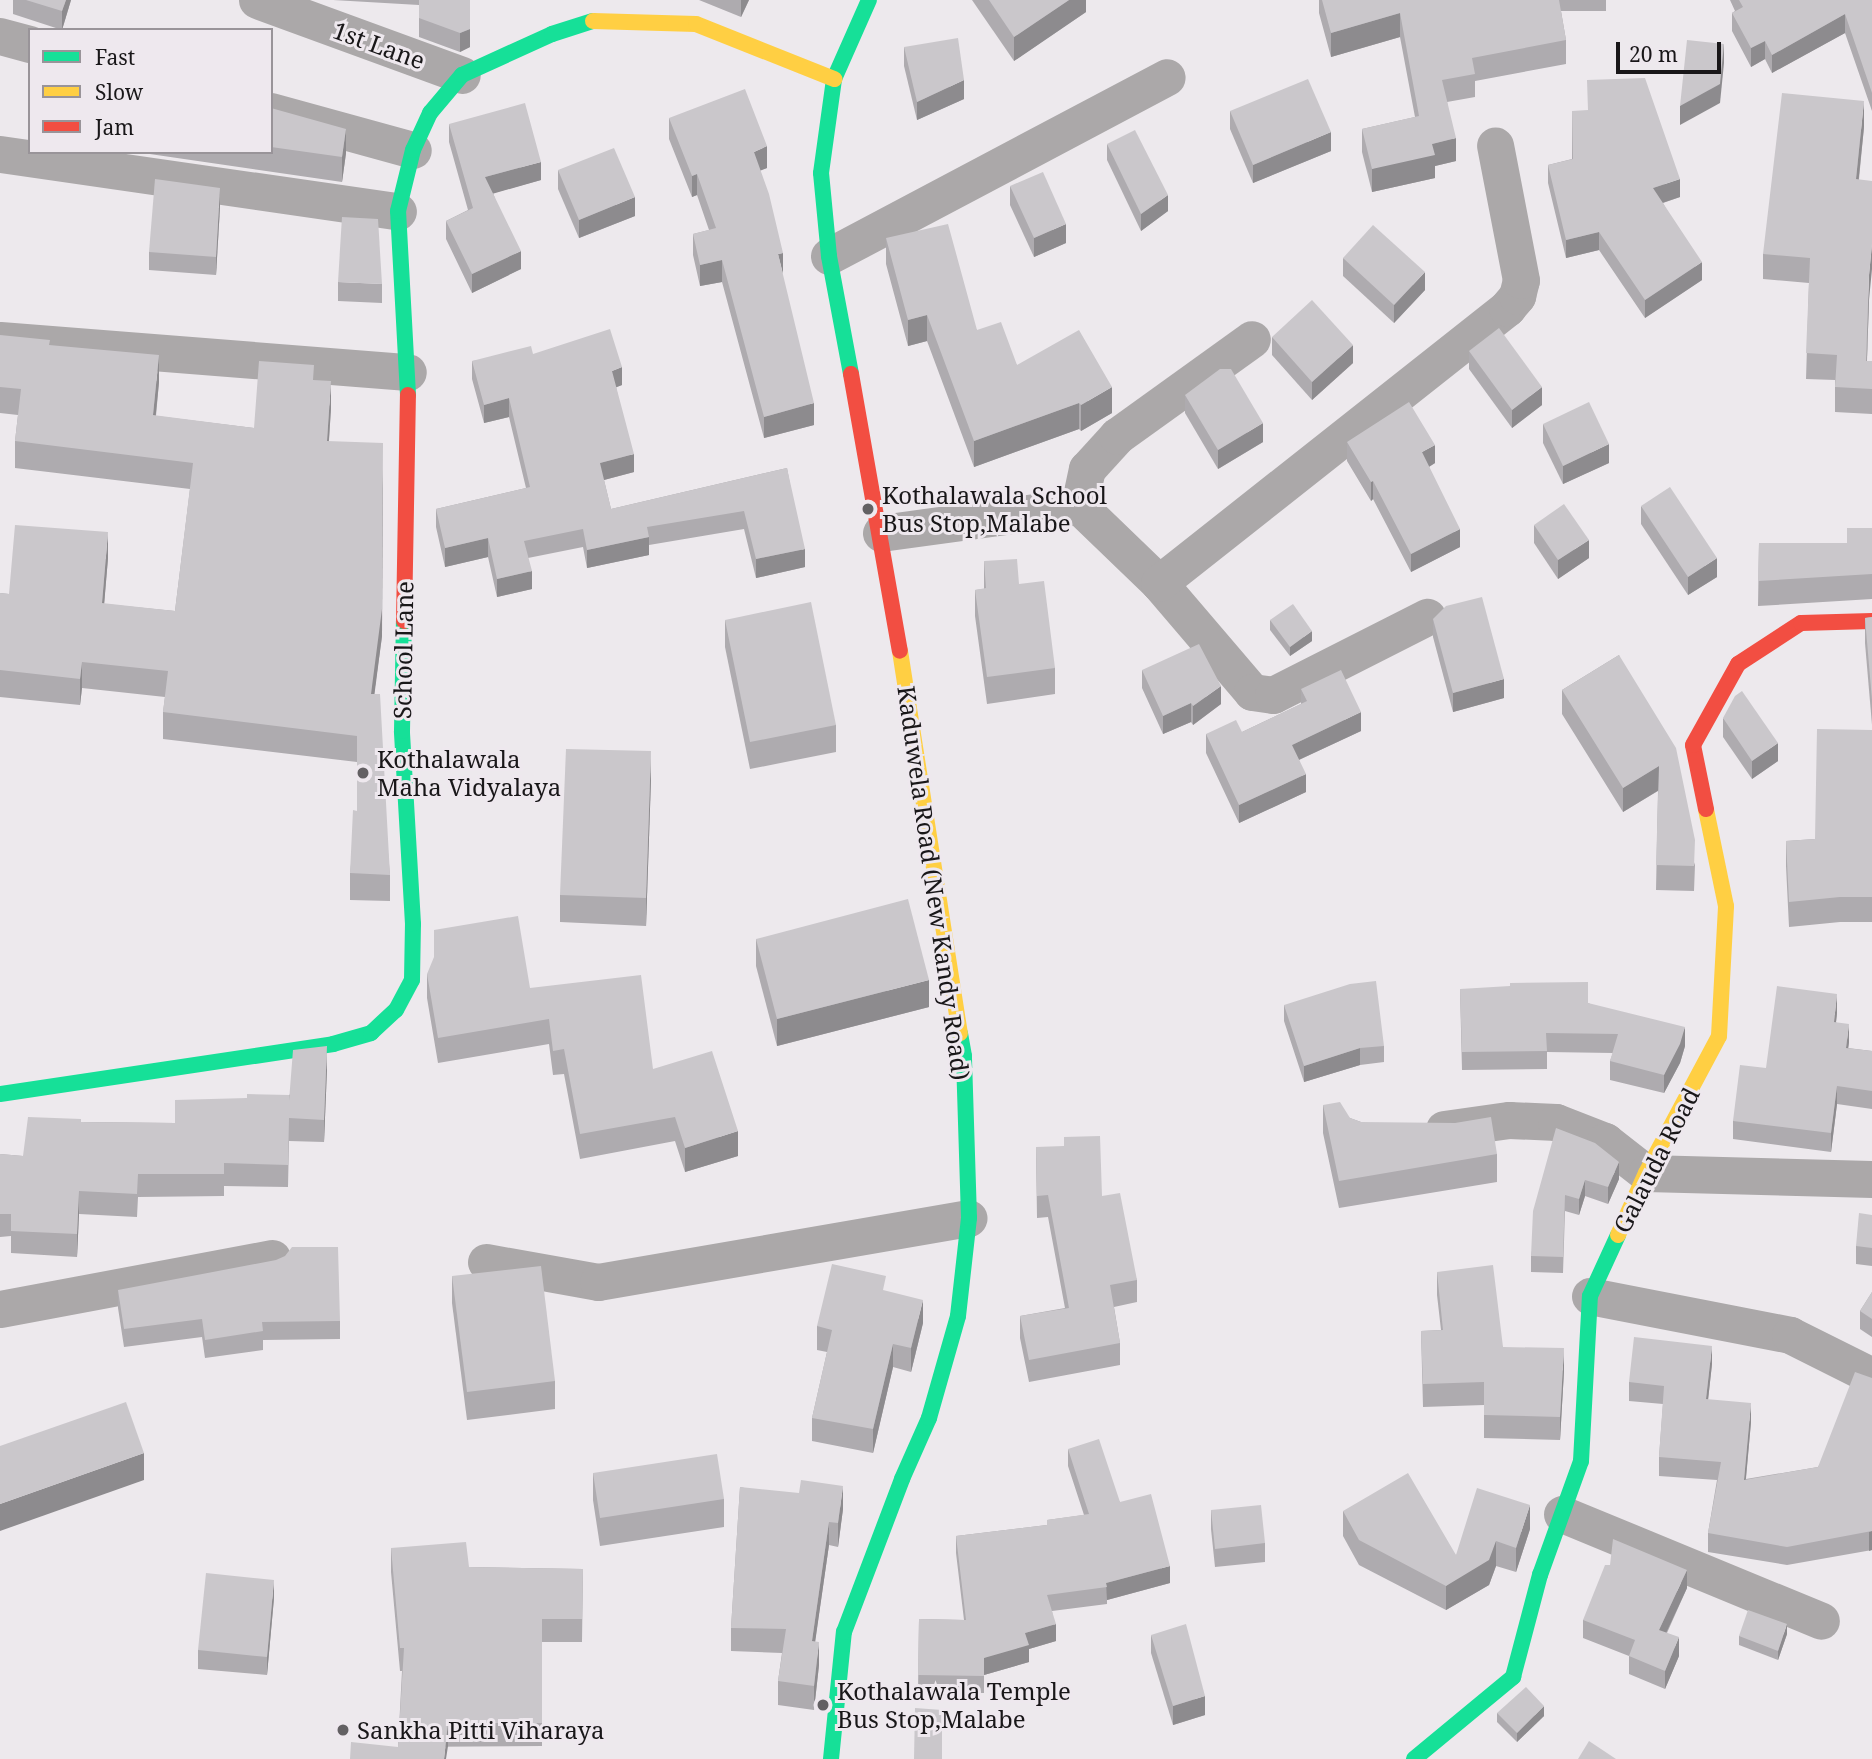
<!DOCTYPE html>
<style>
body{margin:0}
#map{position:relative;width:1872px;height:1759px;overflow:hidden;background:#ede9ed;font-family:"Noto Serif",serif}
div>[style]{position:absolute}
[style*='--x']{left:calc(var(--x)*1px);top:calc(var(--y)*1px);width:calc(var(--w)*1px);rotate:calc(var(--a)*1deg)}
.street>*{height:37px;margin:-18.5px;padding:0 18.5px;transform-origin:18.5px;border-radius:18.5px;background:#aba8a9}
.fast>*{height:16px;margin:-8px;padding:0 8px;transform-origin:8px;border-radius:8px;background:#16e098}
.slow>*{height:16px;margin:-8px;padding:0 8px;transform-origin:8px;border-radius:8px;background:#ffcf43}
.jam>*{height:16px;margin:-8px;padding:0 8px;transform-origin:8px;border-radius:8px;background:#f24e42}
.wall>*{inset:0;background:#aeabaf}
.shaded-wall>*{inset:0;background:#8d8b8e}
.building>*{inset:0;background:#cac7cb}
.dots>*{width:19px;height:19px;translate:-50% -50%;box-sizing:border-box;border:4px solid #eee8ee;border-radius:50%}
span{translate:-50% -50%;white-space:nowrap;text-align:center;line-height:1.15;-webkit-text-stroke:6px #eee8ee;paint-order:stroke}
.street-label{font-size:24px;color:#191719}
.poi-label{font-size:24px;color:#191719}
.left{translate:0 -50%;text-align:left}
.legend{position:absolute;left:28px;top:28px;width:245px;height:126px;box-sizing:border-box;background:#eee8ee;border:2px solid #999499;margin:0;padding:9px 12px;list-style:none;font-size:21px;color:#191719}
.legend li{display:flex;align-items:center;gap:14px;height:35px}
.legend b{width:35px;border:2px solid #999499}
.scale{position:absolute;left:1616px;top:42px;width:105px;height:32px;box-sizing:border-box;border:4px solid #191719;border-top:0;padding-left:9px;font-size:21px;line-height:24px;white-space:nowrap;color:#191719;-webkit-text-stroke:5px #eee8ee;paint-order:stroke}
</style>
<div id="map">
<div class="street">
<i style="--x:257;--y:0;--w:218;--a:20.1"></i>
<i style="--x:0;--y:36;--w:31;--a:15"></i>
<i style="--x:271;--y:111;--w:147;--a:15.4"></i>
<i style="--x:0;--y:154;--w:402;--a:8.2"></i>
<i style="--x:829;--y:256;--w:382;--a:-27.9"></i>
<i style="--x:0;--y:340;--w:409;--a:4.5"></i>
<i style="--x:1079;--y:506;--w:38;--a:-78"></i>
<i style="--x:1087;--y:469;--w:45;--a:-47.7"></i>
<i style="--x:1117;--y:436;--w:166;--a:-35.7"></i>
<i style="--x:881;--y:533;--w:200;--a:-7.8"></i>
<i style="--x:1079;--y:506;--w:111;--a:43.9"></i>
<i style="--x:1159;--y:583;--w:143;--a:49.5"></i>
<i style="--x:1252;--y:692;--w:21;--a:8"></i>
<i style="--x:1273;--y:695;--w:173;--a:-26.9"></i>
<i style="--x:1159;--y:583;--w:444;--a:-38.3"></i>
<i style="--x:1507;--y:308;--w:16;--a:-50"></i>
<i style="--x:1517;--y:296;--w:16;--a:-76"></i>
<i style="--x:1521;--y:280;--w:137;--a:-100.9"></i>
<i style="--x:1444;--y:1129;--w:66;--a:-7.9"></i>
<i style="--x:1509;--y:1120;--w:47;--a:2.4"></i>
<i style="--x:1556;--y:1122;--w:53;--a:21.2"></i>
<i style="--x:1605;--y:1141;--w:52;--a:38"></i>
<i style="--x:1646;--y:1173;--w:226;--a:1.5"></i>
<i style="--x:486;--y:1262;--w:114;--a:10.1"></i>
<i style="--x:598;--y:1282;--w:376;--a:-9.8"></i>
<i style="--x:1590;--y:1296;--w:204;--a:11"></i>
<i style="--x:1790;--y:1335;--w:92;--a:26.6"></i>
<i style="--x:0;--y:1309;--w:277;--a:-10.6"></i>
<i style="--x:1562;--y:1514;--w:280;--a:22.4"></i>
</div>
<div class="fast">
<i style="--x:851;--y:374;--w:120;--a:-100.6"></i>
<i style="--x:829;--y:256;--w:83;--a:-95.5"></i>
<i style="--x:821;--y:173;--w:95;--a:-82.1"></i>
<i style="--x:834;--y:79;--w:86;--a:-66.1"></i>
<i style="--x:408;--y:395;--w:184;--a:-93.1"></i>
<i style="--x:398;--y:211;--w:63;--a:-76.2"></i>
<i style="--x:413;--y:150;--w:41;--a:-65.3"></i>
<i style="--x:430;--y:113;--w:50;--a:-49.9"></i>
<i style="--x:462;--y:75;--w:99;--a:-24.5"></i>
<i style="--x:552;--y:34;--w:43;--a:-17.6"></i>
<i style="--x:0;--y:1094;--w:337;--a:-8.5"></i>
<i style="--x:333;--y:1044;--w:40;--a:-16"></i>
<i style="--x:371;--y:1033;--w:34;--a:-43"></i>
<i style="--x:396;--y:1010;--w:34;--a:-62"></i>
<i style="--x:412;--y:980;--w:56;--a:-89"></i>
<i style="--x:413;--y:924;--w:193;--a:-93.3"></i>
<i style="--x:402;--y:731;--w:110;--a:-89"></i>
<i style="--x:831;--y:1759;--w:128;--a:-84.2"></i>
<i style="--x:844;--y:1632;--w:164;--a:-69.2"></i>
<i style="--x:902;--y:1479;--w:67;--a:-66.1"></i>
<i style="--x:929;--y:1418;--w:106;--a:-74.1"></i>
<i style="--x:958;--y:1316;--w:99;--a:-83.6"></i>
<i style="--x:969;--y:1218;--w:162;--a:-91.8"></i>
<i style="--x:964;--y:1056;--w:23;--a:-100"></i>
<i style="--x:1414;--y:1759;--w:129;--a:-39.6"></i>
<i style="--x:1513;--y:1677;--w:106;--a:-75.2"></i>
<i style="--x:1540;--y:1575;--w:121;--a:-70.2"></i>
<i style="--x:1581;--y:1461;--w:165;--a:-86.9"></i>
<i style="--x:1590;--y:1296;--w:67;--a:-65.3"></i>
</div>
<div class="slow">
<i style="--x:593;--y:21;--w:103;--a:1.7"></i>
<i style="--x:696;--y:24;--w:149;--a:21.7"></i>
<i style="--x:900;--y:651;--w:387;--a:81.1"></i>
<i style="--x:1618;--y:1235;--w:68;--a:-65.7"></i>
<i style="--x:1646;--y:1173;--w:155;--a:-61.9"></i>
<i style="--x:1719;--y:1036;--w:130;--a:-86.9"></i>
<i style="--x:1726;--y:906;--w:99;--a:-101.7"></i>
</div>
<div class="jam">
<i style="--x:851;--y:374;--w:281;--a:80"></i>
<i style="--x:404;--y:621;--w:226;--a:-89"></i>
<i style="--x:1706;--y:809;--w:65;--a:-101.5"></i>
<i style="--x:1693;--y:745;--w:93;--a:-60.9"></i>
<i style="--x:1738;--y:664;--w:75;--a:-33.1"></i>
<i style="--x:1801;--y:623;--w:71;--a:-1.6"></i>
</div>
<div class="wall">
<i style="clip-path:polygon(13px 0,71px 0,62px 30px,13px 14px)"></i>
<i style="clip-path:polygon(333px 0,470px 0,470px 47px,460px 52px,419px 37px,419px 5px)"></i>
<i style="clip-path:polygon(699px 0,749px 0,741px 17px)"></i>
<i style="clip-path:polygon(972px 0,1086px 0,1086px 12px,1014px 61px)"></i>
<i style="clip-path:polygon(1319px 0,1606px 0,1606px 11px,1561px 11px,1566px 40px,1566px 64px,1475px 81px,1475px 97px,1447px 102px,1456px 161px,1435px 166px,1435px 178px,1372px 192px,1362px 152px,1362px 129px,1415px 117px,1400px 37px,1331px 57px,1319px 13px)"></i>
<i style="clip-path:polygon(1730px 0,1872px 0,1872px 111px,1845px 33px,1772px 73px,1765px 59px,1751px 67px,1732px 31px,1732px 13px,1735px 11px)"></i>
<i style="clip-path:polygon(904px 47px,964px 99px,917px 120px,904px 66px)"></i>
<i style="clip-path:polygon(271px 108px,346px 153px,342px 182px,136px 152px,271px 152px)"></i>
<i style="clip-path:polygon(1230px 111px,1331px 151px,1253px 183px,1230px 129px)"></i>
<i style="clip-path:polygon(1572px 111px,1680px 197px,1663px 203px,1702px 280px,1645px 318px,1599px 250px,1566px 258px,1548px 183px,1548px 165px,1572px 159px)"></i>
<i style="clip-path:polygon(669px 118px,767px 168px,760px 170px,814px 425px,764px 438px,722px 282px,700px 286px,693px 255px,693px 234px,709px 230px,697px 195px,692px 197px,669px 139px)"></i>
<i style="clip-path:polygon(449px 124px,541px 180px,493px 193px,521px 269px,472px 293px,446px 239px,446px 221px,468px 210px,449px 142px)"></i>
<i style="clip-path:polygon(1864px 127px,1859px 179px,1869px 300px,1867px 361px,1872px 361px,1872px 414px,1835px 412px,1835px 380px,1806px 379px,1809px 283px,1763px 279px,1763px 254px)"></i>
<i style="clip-path:polygon(1107px 144px,1168px 211px,1141px 231px,1107px 160px)"></i>
<i style="clip-path:polygon(558px 170px,635px 216px,579px 238px,558px 189px)"></i>
<i style="clip-path:polygon(1010px 186px,1066px 243px,1034px 257px,1010px 205px)"></i>
<i style="clip-path:polygon(220px 207px,216px 275px,149px 270px,149px 252px)"></i>
<i style="clip-path:polygon(886px 238px,977px 330px,1017px 365px,1112px 413px,1081px 431px,1079px 429px,974px 467px,927px 341px,908px 346px,886px 264px)"></i>
<i style="clip-path:polygon(1343px 258px,1425px 290px,1394px 323px,1343px 276px)"></i>
<i style="clip-path:polygon(338px 282px,382px 284px,382px 303px,338px 301px)"></i>
<i style="clip-path:polygon(0 335px,50px 345px,159px 382px,156px 416px,254px 428px,314px 380px,331px 408px,329px 441px,382px 636px,374px 694px,390px 875px,390px 901px,350px 900px,350px 873px,357px 811px,357px 762px,163px 739px,163px 712px,165px 697px,82px 688px,80px 705px,0 697px,0 593px,9px 594px,108px 558px,104px 604px,175px 611px,190px 489px,15px 468px,15px 441px,18px 415px,0 413px)"></i>
<i style="clip-path:polygon(1272px 337px,1353px 363px,1312px 400px,1272px 355px)"></i>
<i style="clip-path:polygon(1469px 351px,1542px 405px,1512px 428px,1469px 369px)"></i>
<i style="clip-path:polygon(533px 354px,622px 385px,616px 387px,634px 472px,604px 480px,611px 509px,787px 468px,805px 567px,756px 578px,744px 529px,649px 545px,649px 555px,587px 568px,583px 547px,528px 558px,532px 589px,497px 597px,488px 557px,445px 567px,436px 527px,436px 509px,526px 488px,509px 417px,484px 423px,472px 379px,472px 361px)"></i>
<i style="clip-path:polygon(1185px 395px,1263px 442px,1218px 469px,1185px 413px)"></i>
<i style="clip-path:polygon(1543px 424px,1609px 463px,1563px 484px,1543px 443px)"></i>
<i style="clip-path:polygon(1347px 442px,1435px 463px,1429px 467px,1460px 547px,1411px 572px,1373px 499px,1371px 501px,1347px 461px)"></i>
<i style="clip-path:polygon(1641px 506px,1717px 577px,1688px 595px,1641px 524px)"></i>
<i style="clip-path:polygon(1534px 525px,1589px 558px,1558px 579px,1534px 543px)"></i>
<i style="clip-path:polygon(1872px 528px,1872px 599px,1758px 606px,1759px 543px,1847px 543px)"></i>
<i style="clip-path:polygon(984px 561px,1055px 668px,1055px 694px,987px 704px,975px 616px,975px 590px,984px 589px)"></i>
<i style="clip-path:polygon(1872px 617px,1872px 725px,1865px 643px,1865px 618px)"></i>
<i style="clip-path:polygon(1433px 619px,1504px 698px,1453px 712px,1433px 637px)"></i>
<i style="clip-path:polygon(725px 620px,836px 725px,836px 752px,750px 769px,725px 647px)"></i>
<i style="clip-path:polygon(1270px 620px,1312px 641px,1290px 656px,1270px 630px)"></i>
<i style="clip-path:polygon(1619px 655px,1695px 865px,1694px 891px,1656px 890px,1658px 791px,1623px 812px,1562px 714px,1562px 690px)"></i>
<i style="clip-path:polygon(1142px 670px,1221px 704px,1193px 725px,1191px 722px,1163px 734px,1142px 688px)"></i>
<i style="clip-path:polygon(1301px 689px,1361px 731px,1299px 760px,1306px 792px,1239px 823px,1206px 753px,1206px 734px,1242px 732px,1301px 704px)"></i>
<i style="clip-path:polygon(1723px 718px,1778px 761px,1752px 779px,1723px 737px)"></i>
<i style="clip-path:polygon(1872px 730px,1872px 922px,1840px 922px,1789px 927px,1786px 866px,1786px 841px,1815px 839px)"></i>
<i style="clip-path:polygon(651px 779px,646px 926px,560px 922px,560px 895px)"></i>
<i style="clip-path:polygon(756px 939px,929px 1007px,777px 1046px,756px 966px)"></i>
<i style="clip-path:polygon(427px 974px,530px 988px,653px 1069px,738px 1156px,685px 1172px,675px 1141px,580px 1159px,564px 1074px,553px 1075px,549px 1044px,438px 1063px,427px 998px)"></i>
<i style="clip-path:polygon(1460px 989px,1588px 1003px,1685px 1046px,1680px 1063px,1664px 1093px,1610px 1080px,1610px 1061px,1613px 1053px,1547px 1052px,1547px 1069px,1462px 1070px)"></i>
<i style="clip-path:polygon(1284px 1005px,1384px 1046px,1384px 1062px,1360px 1065px,1304px 1082px,1284px 1021px)"></i>
<i style="clip-path:polygon(1837px 1013px,1836px 1022px,1849px 1042px,1848px 1048px,1872px 1051px,1872px 1109px,1837px 1104px,1831px 1152px,1733px 1139px,1733px 1121px,1766px 1068px)"></i>
<i style="clip-path:polygon(327px 1069px,324px 1142px,289px 1141px,288px 1187px,224px 1186px,224px 1196px,138px 1197px,137px 1217px,79px 1214px,77px 1257px,11px 1253px,11px 1236px,0 1237px,0 1154px,23px 1156px,81px 1122px,175px 1123px,247px 1098px,289px 1095px)"></i>
<i style="clip-path:polygon(1323px 1105px,1350px 1118px,1361px 1122px,1497px 1154px,1497px 1182px,1339px 1208px,1323px 1133px)"></i>
<i style="clip-path:polygon(1556px 1128px,1619px 1179px,1608px 1204px,1585px 1196px,1579px 1215px,1565px 1211px,1563px 1273px,1531px 1272px,1531px 1256px)"></i>
<i style="clip-path:polygon(1036px 1147px,1102px 1196px,1137px 1280px,1137px 1302px,1114px 1307px,1120px 1343px,1120px 1365px,1029px 1382px,1020px 1338px,1020px 1316px,1065px 1308px,1048px 1217px,1037px 1218px)"></i>
<i style="clip-path:polygon(1872px 1215px,1872px 1266px,1856px 1264px,1856px 1246px)"></i>
<i style="clip-path:polygon(1437px 1272px,1503px 1347px,1564px 1371px,1560px 1440px,1484px 1438px,1484px 1405px,1423px 1407px,1421px 1331px,1441px 1330px,1437px 1295px)"></i>
<i style="clip-path:polygon(452px 1276px,555px 1381px,555px 1409px,467px 1420px,452px 1303px)"></i>
<i style="clip-path:polygon(118px 1290px,340px 1321px,340px 1339px,263px 1340px,263px 1350px,205px 1358px,202px 1337px,124px 1347px,118px 1308px)"></i>
<i style="clip-path:polygon(886px 1291px,923px 1323px,911px 1372px,893px 1367px,873px 1453px,812px 1441px,812px 1418px,827px 1352px,817px 1350px,817px 1326px)"></i>
<i style="clip-path:polygon(1872px 1292px,1872px 1337px,1860px 1329px,1860px 1311px)"></i>
<i style="clip-path:polygon(1712px 1364px,1708px 1400px,1751px 1422px,1746px 1479px,1818px 1467px,1872px 1378px,1872px 1550px,1787px 1565px,1708px 1552px,1708px 1533px,1717px 1480px,1659px 1476px,1659px 1457px,1663px 1404px,1629px 1401px,1629px 1382px)"></i>
<i style="clip-path:polygon(1068px 1449px,1120px 1502px,1170px 1583px,1107px 1600px,1107px 1604px,1052px 1611px,1056px 1641px,1029px 1649px,1029px 1662px,984px 1675px,984px 1693px,918px 1692px,919px 1619px,964px 1620px,956px 1553px,956px 1536px,1047px 1525px,1047px 1520px,1084px 1515px,1068px 1466px)"></i>
<i style="clip-path:polygon(593px 1473px,724px 1499px,724px 1527px,600px 1546px,593px 1500px)"></i>
<i style="clip-path:polygon(740px 1487px,843px 1509px,838px 1547px,829px 1545px,815px 1641px,819px 1665px,814px 1710px,778px 1705px,778px 1681px,782px 1653px,731px 1651px,731px 1628px)"></i>
<i style="clip-path:polygon(1211px 1510px,1265px 1543px,1265px 1562px,1215px 1567px,1211px 1529px)"></i>
<i style="clip-path:polygon(1343px 1511px,1456px 1555px,1530px 1529px,1516px 1572px,1496px 1566px,1489px 1585px,1446px 1610px,1359px 1565px,1343px 1536px)"></i>
<i style="clip-path:polygon(391px 1548px,469px 1567px,583px 1569px,582px 1642px,542px 1642px,542px 1746px,398px 1747px,402px 1671px,400px 1671px,391px 1572px)"></i>
<i style="clip-path:polygon(1687px 1588px,1667px 1633px,1679px 1656px,1665px 1689px,1629px 1674px,1629px 1656px,1583px 1638px,1583px 1620px)"></i>
<i style="clip-path:polygon(274px 1598px,267px 1675px,198px 1669px,198px 1650px)"></i>
<i style="clip-path:polygon(1787px 1634px,1778px 1660px,1739px 1645px,1739px 1636px)"></i>
<i style="clip-path:polygon(1151px 1635px,1205px 1715px,1173px 1725px,1151px 1653px)"></i>
<i style="clip-path:polygon(1497px 1713px,1544px 1716px,1517px 1742px,1497px 1722px)"></i>
</div>
<div class="shaded-wall">
<i style="clip-path:polygon(66px 0,71px 0,62px 30px,62px 11px)"></i>
<i style="clip-path:polygon(741px 0,749px 0,741px 17px)"></i>
<i style="clip-path:polygon(1069px 0,1086px 0,1086px 12px,1014px 61px,1014px 37px)"></i>
<i style="clip-path:polygon(1400px 13px,1400px 37px,1331px 57px,1331px 33px)"></i>
<i style="clip-path:polygon(1845px 14px,1845px 33px,1772px 73px,1772px 55px)"></i>
<i style="clip-path:polygon(470px 29px,470px 47px,460px 52px,460px 33px)"></i>
<i style="clip-path:polygon(1765px 41px,1765px 59px,1751px 67px,1751px 48px)"></i>
<i style="clip-path:polygon(1724px 44px,1724px 63px,1720px 103px,1680px 125px,1680px 106px)"></i>
<i style="clip-path:polygon(964px 80px,964px 99px,917px 120px,917px 102px)"></i>
<i style="clip-path:polygon(1864px 101px,1864px 127px,1856px 204px,1856px 179px)"></i>
<i style="clip-path:polygon(346px 129px,346px 153px,342px 182px,342px 157px)"></i>
<i style="clip-path:polygon(1331px 132px,1331px 151px,1253px 183px,1253px 165px)"></i>
<i style="clip-path:polygon(1456px 138px,1456px 161px,1435px 166px,1435px 178px,1372px 192px,1372px 169px,1432px 144px)"></i>
<i style="clip-path:polygon(767px 146px,767px 168px,754px 173px,754px 152px)"></i>
<i style="clip-path:polygon(541px 162px,541px 180px,485px 196px,485px 177px)"></i>
<i style="clip-path:polygon(697px 174px,697px 195px,692px 197px,692px 176px)"></i>
<i style="clip-path:polygon(1680px 179px,1680px 197px,1653px 206px,1653px 188px)"></i>
<i style="clip-path:polygon(220px 188px,220px 207px,216px 275px,216px 257px)"></i>
<i style="clip-path:polygon(1168px 195px,1168px 211px,1141px 231px,1141px 214px)"></i>
<i style="clip-path:polygon(635px 197px,635px 216px,579px 238px,579px 220px)"></i>
<i style="clip-path:polygon(1066px 224px,1066px 243px,1034px 257px,1034px 238px)"></i>
<i style="clip-path:polygon(1599px 232px,1599px 250px,1566px 258px,1566px 240px)"></i>
<i style="clip-path:polygon(1872px 244px,1872px 269px,1869px 300px,1866px 386px,1869px 275px)"></i>
<i style="clip-path:polygon(521px 251px,521px 269px,472px 293px,472px 274px)"></i>
<i style="clip-path:polygon(783px 253px,783px 274px,778px 254px)"></i>
<i style="clip-path:polygon(722px 260px,722px 282px,700px 286px,700px 265px)"></i>
<i style="clip-path:polygon(1702px 262px,1702px 280px,1645px 318px,1645px 300px)"></i>
<i style="clip-path:polygon(1425px 272px,1425px 290px,1394px 323px,1394px 305px)"></i>
<i style="clip-path:polygon(927px 315px,927px 341px,908px 346px,908px 320px)"></i>
<i style="clip-path:polygon(1353px 345px,1353px 363px,1312px 400px,1312px 382px)"></i>
<i style="clip-path:polygon(159px 355px,159px 382px,153px 442px,153px 415px)"></i>
<i style="clip-path:polygon(622px 367px,622px 385px,612px 389px,612px 371px)"></i>
<i style="clip-path:polygon(331px 381px,331px 408px,327px 467px,327px 441px)"></i>
<i style="clip-path:polygon(1112px 387px,1112px 413px,1081px 431px,1081px 405px)"></i>
<i style="clip-path:polygon(1542px 387px,1542px 405px,1512px 428px,1512px 410px)"></i>
<i style="clip-path:polygon(509px 398px,509px 417px,484px 423px,484px 405px)"></i>
<i style="clip-path:polygon(814px 403px,814px 425px,764px 438px,764px 417px)"></i>
<i style="clip-path:polygon(1079px 403px,1079px 429px,974px 467px,974px 441px)"></i>
<i style="clip-path:polygon(1263px 423px,1263px 442px,1218px 469px,1218px 450px)"></i>
<i style="clip-path:polygon(1609px 444px,1609px 463px,1563px 484px,1563px 466px)"></i>
<i style="clip-path:polygon(1435px 445px,1435px 463px,1422px 471px,1422px 452px)"></i>
<i style="clip-path:polygon(634px 454px,634px 472px,600px 481px,600px 463px)"></i>
<i style="clip-path:polygon(383px 469px,382px 636px,371px 721px,371px 694px)"></i>
<i style="clip-path:polygon(1373px 481px,1373px 499px,1371px 501px,1371px 482px)"></i>
<i style="clip-path:polygon(1460px 529px,1460px 547px,1411px 572px,1411px 554px)"></i>
<i style="clip-path:polygon(108px 532px,108px 558px,102px 630px,102px 603px)"></i>
<i style="clip-path:polygon(649px 537px,649px 555px,587px 568px,587px 550px)"></i>
<i style="clip-path:polygon(488px 538px,488px 557px,445px 567px,445px 548px)"></i>
<i style="clip-path:polygon(1589px 540px,1589px 558px,1558px 579px,1558px 560px)"></i>
<i style="clip-path:polygon(805px 549px,805px 567px,756px 578px,756px 559px)"></i>
<i style="clip-path:polygon(1717px 558px,1717px 577px,1688px 595px,1688px 577px)"></i>
<i style="clip-path:polygon(532px 571px,532px 589px,497px 597px,497px 579px)"></i>
<i style="clip-path:polygon(1312px 631px,1312px 641px,1290px 656px,1290px 647px)"></i>
<i style="clip-path:polygon(82px 662px,82px 688px,80px 705px,80px 679px)"></i>
<i style="clip-path:polygon(1504px 679px,1504px 698px,1453px 712px,1453px 693px)"></i>
<i style="clip-path:polygon(1221px 686px,1221px 704px,1193px 725px,1193px 706px)"></i>
<i style="clip-path:polygon(1191px 703px,1191px 722px,1163px 734px,1163px 716px)"></i>
<i style="clip-path:polygon(1361px 712px,1361px 731px,1292px 763px,1292px 745px)"></i>
<i style="clip-path:polygon(1778px 743px,1778px 761px,1752px 779px,1752px 761px)"></i>
<i style="clip-path:polygon(651px 751px,651px 779px,646px 926px,646px 898px)"></i>
<i style="clip-path:polygon(1659px 766px,1659px 790px,1623px 812px,1623px 788px)"></i>
<i style="clip-path:polygon(1306px 774px,1306px 792px,1239px 823px,1239px 805px)"></i>
<i style="clip-path:polygon(929px 980px,929px 1007px,777px 1046px,777px 1019px)"></i>
<i style="clip-path:polygon(1837px 994px,1837px 1013px,1834px 1040px,1834px 1022px)"></i>
<i style="clip-path:polygon(1849px 1024px,1849px 1042px,1846px 1066px,1846px 1048px)"></i>
<i style="clip-path:polygon(1685px 1027px,1685px 1046px,1680px 1063px,1664px 1093px,1664px 1075px)"></i>
<i style="clip-path:polygon(327px 1046px,327px 1069px,324px 1142px,324px 1120px)"></i>
<i style="clip-path:polygon(1360px 1048px,1360px 1065px,1304px 1082px,1304px 1066px)"></i>
<i style="clip-path:polygon(1837px 1086px,1837px 1104px,1831px 1152px,1831px 1133px)"></i>
<i style="clip-path:polygon(738px 1131px,738px 1156px,685px 1172px,685px 1148px)"></i>
<i style="clip-path:polygon(1619px 1162px,1619px 1179px,1608px 1204px,1608px 1187px)"></i>
<i style="clip-path:polygon(1585px 1180px,1585px 1196px,1579px 1215px,1579px 1199px)"></i>
<i style="clip-path:polygon(79px 1191px,79px 1214px,77px 1257px,77px 1234px)"></i>
<i style="clip-path:polygon(923px 1300px,923px 1323px,911px 1372px,911px 1348px)"></i>
<i style="clip-path:polygon(893px 1344px,893px 1367px,873px 1453px,873px 1429px)"></i>
<i style="clip-path:polygon(1712px 1346px,1712px 1364px,1706px 1418px,1706px 1399px)"></i>
<i style="clip-path:polygon(1564px 1348px,1564px 1371px,1560px 1440px,1560px 1417px)"></i>
<i style="clip-path:polygon(1751px 1403px,1751px 1422px,1744px 1498px,1744px 1480px)"></i>
<i style="clip-path:polygon(144px 1453px,144px 1480px,0 1531px,0 1504px)"></i>
<i style="clip-path:polygon(843px 1486px,843px 1509px,838px 1547px,838px 1523px)"></i>
<i style="clip-path:polygon(1530px 1505px,1530px 1529px,1516px 1572px,1516px 1548px)"></i>
<i style="clip-path:polygon(829px 1522px,829px 1545px,812px 1664px,812px 1641px)"></i>
<i style="clip-path:polygon(1872px 1531px,1872px 1550px,1869px 1551px,1869px 1532px)"></i>
<i style="clip-path:polygon(1496px 1541px,1496px 1566px,1489px 1585px,1446px 1610px,1446px 1586px)"></i>
<i style="clip-path:polygon(1170px 1566px,1170px 1583px,1107px 1600px,1106px 1583px)"></i>
<i style="clip-path:polygon(1687px 1570px,1687px 1588px,1659px 1648px,1659px 1630px)"></i>
<i style="clip-path:polygon(274px 1580px,274px 1598px,267px 1675px,267px 1657px)"></i>
<i style="clip-path:polygon(1056px 1624px,1056px 1641px,1029px 1649px,1029px 1662px,984px 1675px,984px 1693px,984px 1658px,1025px 1633px)"></i>
<i style="clip-path:polygon(1787px 1624px,1787px 1634px,1778px 1660px,1778px 1651px)"></i>
<i style="clip-path:polygon(1679px 1637px,1679px 1656px,1665px 1689px,1665px 1671px)"></i>
<i style="clip-path:polygon(819px 1642px,819px 1665px,814px 1710px,814px 1686px)"></i>
<i style="clip-path:polygon(1205px 1696px,1205px 1715px,1173px 1725px,1173px 1706px)"></i>
<i style="clip-path:polygon(1544px 1706px,1544px 1716px,1517px 1742px,1517px 1733px)"></i>
<i style="clip-path:polygon(448px 1723px,448px 1746px,446px 1759px,444px 1759px)"></i>
</div>
<div class="building">
<i style="clip-path:polygon(26px 0,66px 0,62px 11px)"></i>
<i style="clip-path:polygon(419px 0,470px 0,470px 29px,460px 33px,419px 18px)"></i>
<i style="clip-path:polygon(989px 0,1069px 0,1014px 37px)"></i>
<i style="clip-path:polygon(1322px 0,1559px 0,1566px 40px,1472px 58px,1475px 74px,1442px 80px,1456px 138px,1432px 144px,1435px 155px,1372px 169px,1362px 129px,1419px 116px,1400px 13px,1331px 33px)"></i>
<i style="clip-path:polygon(1739px 0,1872px 0,1872px 93px,1845px 14px,1772px 55px,1765px 41px,1751px 48px,1732px 13px,1743px 7px)"></i>
<i style="clip-path:polygon(958px 38px,964px 80px,917px 102px,904px 47px)"></i>
<i style="clip-path:polygon(1687px 40px,1724px 44px,1720px 84px,1680px 106px)"></i>
<i style="clip-path:polygon(1645px 78px,1680px 179px,1653px 188px,1702px 262px,1645px 300px,1599px 232px,1566px 240px,1548px 165px,1573px 159px,1572px 111px,1588px 110px,1587px 80px)"></i>
<i style="clip-path:polygon(1308px 79px,1331px 132px,1253px 165px,1230px 111px)"></i>
<i style="clip-path:polygon(745px 89px,767px 146px,754px 152px,769px 194px,783px 253px,778px 254px,814px 403px,764px 417px,722px 260px,700px 265px,693px 234px,716px 228px,697px 174px,692px 176px,669px 118px)"></i>
<i style="clip-path:polygon(1782px 93px,1864px 101px,1856px 179px,1872px 181px,1872px 244px,1869px 275px,1866px 361px,1872px 361px,1872px 389px,1835px 387px,1837px 355px,1806px 353px,1810px 258px,1763px 254px)"></i>
<i style="clip-path:polygon(525px 103px,541px 162px,485px 177px,521px 251px,472px 274px,446px 221px,473px 208px,449px 124px)"></i>
<i style="clip-path:polygon(271px 108px,346px 129px,342px 157px,271px 147px)"></i>
<i style="clip-path:polygon(1135px 130px,1168px 195px,1141px 214px,1107px 144px)"></i>
<i style="clip-path:polygon(614px 148px,635px 197px,579px 220px,558px 170px)"></i>
<i style="clip-path:polygon(1043px 172px,1066px 224px,1034px 238px,1010px 186px)"></i>
<i style="clip-path:polygon(155px 179px,220px 188px,216px 257px,149px 252px)"></i>
<i style="clip-path:polygon(342px 217px,378px 219px,382px 284px,338px 282px)"></i>
<i style="clip-path:polygon(948px 224px,977px 330px,1001px 322px,1017px 365px,1079px 330px,1112px 387px,1081px 405px,1079px 403px,974px 441px,927px 315px,908px 320px,886px 238px)"></i>
<i style="clip-path:polygon(1373px 225px,1425px 272px,1394px 305px,1343px 258px)"></i>
<i style="clip-path:polygon(1312px 300px,1353px 345px,1312px 382px,1272px 337px)"></i>
<i style="clip-path:polygon(1499px 328px,1542px 387px,1512px 410px,1469px 351px)"></i>
<i style="clip-path:polygon(610px 329px,622px 367px,612px 371px,634px 454px,600px 463px,611px 509px,787px 468px,805px 549px,756px 559px,744px 511px,647px 527px,649px 537px,587px 550px,583px 529px,524px 541px,532px 571px,497px 579px,488px 538px,445px 548px,436px 509px,530px 487px,509px 398px,484px 405px,472px 361px,531px 346px,533px 354px)"></i>
<i style="clip-path:polygon(0 335px,50px 340px,49px 345px,159px 355px,153px 415px,254px 428px,259px 361px,314px 365px,313px 380px,331px 381px,327px 441px,383px 443px,382px 609px,371px 694px,380px 694px,390px 875px,350px 873px,353px 810px,357px 811px,357px 736px,163px 712px,168px 671px,82px 662px,80px 679px,0 670px,0 593px,9px 594px,15px 525px,108px 532px,102px 603px,175px 611px,193px 463px,15px 441px,21px 389px,0 387px)"></i>
<i style="clip-path:polygon(1220px 369px,1231px 369px,1263px 423px,1218px 450px,1185px 395px)"></i>
<i style="clip-path:polygon(1409px 402px,1435px 445px,1422px 452px,1460px 529px,1411px 554px,1373px 481px,1371px 482px,1347px 442px)"></i>
<i style="clip-path:polygon(1589px 402px,1609px 444px,1563px 466px,1543px 424px)"></i>
<i style="clip-path:polygon(1670px 487px,1717px 558px,1688px 577px,1641px 506px)"></i>
<i style="clip-path:polygon(1564px 504px,1589px 540px,1558px 560px,1534px 525px)"></i>
<i style="clip-path:polygon(1847px 528px,1872px 528px,1872px 574px,1758px 581px,1759px 543px,1847px 543px)"></i>
<i style="clip-path:polygon(1017px 559px,1019px 584px,1044px 581px,1055px 668px,987px 677px,975px 590px,986px 588px,984px 561px)"></i>
<i style="clip-path:polygon(1482px 597px,1504px 679px,1453px 693px,1433px 619px,1446px 606px)"></i>
<i style="clip-path:polygon(811px 602px,836px 725px,750px 742px,725px 620px)"></i>
<i style="clip-path:polygon(1293px 604px,1312px 631px,1290px 647px,1270px 620px)"></i>
<i style="clip-path:polygon(1872px 617px,1872px 700px,1865px 618px)"></i>
<i style="clip-path:polygon(1199px 644px,1221px 686px,1193px 706px,1191px 703px,1163px 716px,1142px 670px)"></i>
<i style="clip-path:polygon(1619px 655px,1676px 748px,1695px 840px,1694px 866px,1656px 865px,1659px 766px,1623px 788px,1562px 690px)"></i>
<i style="clip-path:polygon(1341px 670px,1361px 712px,1292px 745px,1306px 774px,1239px 805px,1206px 734px,1236px 720px,1242px 732px,1307px 701px,1301px 689px)"></i>
<i style="clip-path:polygon(1742px 691px,1778px 743px,1752px 761px,1723px 718px,1735px 696px)"></i>
<i style="clip-path:polygon(1817px 729px,1872px 730px,1872px 897px,1840px 897px,1789px 902px,1786px 841px,1815px 839px)"></i>
<i style="clip-path:polygon(566px 749px,651px 751px,646px 898px,560px 895px)"></i>
<i style="clip-path:polygon(908px 899px,929px 980px,777px 1019px,756px 939px)"></i>
<i style="clip-path:polygon(518px 916px,530px 988px,641px 975px,653px 1069px,712px 1051px,738px 1131px,685px 1148px,675px 1117px,580px 1134px,564px 1049px,553px 1051px,549px 1019px,438px 1038px,427px 974px,434px 957px,434px 930px)"></i>
<i style="clip-path:polygon(1376px 981px,1384px 1046px,1360px 1048px,1304px 1066px,1284px 1005px,1350px 984px)"></i>
<i style="clip-path:polygon(1588px 982px,1588px 1003px,1685px 1027px,1680px 1044px,1664px 1075px,1610px 1061px,1618px 1034px,1546px 1033px,1547px 1051px,1462px 1052px,1460px 989px,1510px 986px,1510px 983px)"></i>
<i style="clip-path:polygon(1777px 986px,1837px 994px,1834px 1022px,1849px 1024px,1846px 1048px,1872px 1051px,1872px 1091px,1837px 1086px,1831px 1133px,1733px 1121px,1740px 1065px,1766px 1068px)"></i>
<i style="clip-path:polygon(327px 1046px,324px 1120px,289px 1118px,288px 1165px,224px 1163px,224px 1174px,138px 1174px,137px 1194px,79px 1191px,77px 1234px,11px 1231px,11px 1214px,0 1214px,0 1154px,23px 1156px,28px 1117px,81px 1119px,81px 1122px,175px 1123px,175px 1100px,247px 1098px,247px 1094px,289px 1095px,289px 1101px,293px 1050px)"></i>
<i style="clip-path:polygon(1340px 1102px,1350px 1118px,1361px 1122px,1455px 1123px,1491px 1117px,1497px 1154px,1339px 1181px,1323px 1105px)"></i>
<i style="clip-path:polygon(1556px 1128px,1595px 1143px,1619px 1162px,1608px 1187px,1585px 1180px,1579px 1199px,1565px 1195px,1563px 1257px,1531px 1256px,1533px 1211px)"></i>
<i style="clip-path:polygon(1100px 1136px,1102px 1196px,1120px 1193px,1137px 1280px,1110px 1285px,1120px 1343px,1029px 1360px,1020px 1316px,1069px 1308px,1048px 1195px,1037px 1196px,1036px 1147px,1064px 1146px,1064px 1137px)"></i>
<i style="clip-path:polygon(1859px 1213px,1872px 1215px,1872px 1248px,1856px 1246px)"></i>
<i style="clip-path:polygon(292px 1247px,338px 1247px,340px 1321px,262px 1322px,263px 1331px,205px 1340px,202px 1319px,124px 1329px,118px 1290px,276px 1260px,285px 1256px)"></i>
<i style="clip-path:polygon(832px 1264px,886px 1276px,883px 1290px,923px 1300px,911px 1348px,893px 1344px,873px 1429px,812px 1418px,832px 1330px,817px 1326px)"></i>
<i style="clip-path:polygon(1493px 1265px,1503px 1347px,1564px 1348px,1560px 1417px,1484px 1415px,1484px 1382px,1423px 1384px,1421px 1331px,1443px 1330px,1437px 1272px)"></i>
<i style="clip-path:polygon(541px 1266px,555px 1381px,467px 1392px,452px 1276px)"></i>
<i style="clip-path:polygon(1872px 1292px,1872px 1319px,1860px 1311px)"></i>
<i style="clip-path:polygon(1634px 1337px,1712px 1346px,1706px 1399px,1751px 1403px,1744px 1480px,1818px 1467px,1855px 1372px,1872px 1378px,1872px 1531px,1787px 1547px,1708px 1533px,1721px 1462px,1659px 1457px,1664px 1386px,1629px 1382px)"></i>
<i style="clip-path:polygon(126px 1402px,144px 1453px,0 1504px,0 1446px)"></i>
<i style="clip-path:polygon(1099px 1439px,1120px 1502px,1151px 1494px,1170px 1566px,1106px 1583px,1107px 1587px,1047px 1595px,1056px 1624px,1025px 1633px,1029px 1645px,984px 1658px,984px 1676px,918px 1675px,919px 1619px,966px 1620px,956px 1536px,1047px 1525px,1047px 1520px,1089px 1514px,1068px 1449px)"></i>
<i style="clip-path:polygon(717px 1454px,724px 1499px,600px 1518px,593px 1473px)"></i>
<i style="clip-path:polygon(1408px 1473px,1456px 1555px,1477px 1488px,1530px 1505px,1516px 1548px,1496px 1541px,1489px 1560px,1446px 1586px,1359px 1540px,1343px 1511px)"></i>
<i style="clip-path:polygon(801px 1480px,843px 1486px,838px 1523px,829px 1522px,812px 1641px,819px 1642px,814px 1686px,778px 1681px,786px 1629px,731px 1628px,740px 1487px,799px 1493px)"></i>
<i style="clip-path:polygon(1261px 1505px,1265px 1543px,1215px 1549px,1211px 1510px)"></i>
<i style="clip-path:polygon(1613px 1539px,1687px 1570px,1659px 1630px,1679px 1637px,1665px 1671px,1629px 1656px,1635px 1640px,1583px 1620px,1605px 1565px,1610px 1565px)"></i>
<i style="clip-path:polygon(466px 1542px,469px 1567px,583px 1569px,582px 1619px,542px 1619px,542px 1723px,448px 1723px,444px 1759px,350px 1759px,351px 1742px,398px 1747px,404px 1648px,400px 1648px,391px 1548px)"></i>
<i style="clip-path:polygon(206px 1573px,274px 1580px,267px 1657px,198px 1650px)"></i>
<i style="clip-path:polygon(1748px 1610px,1787px 1624px,1778px 1651px,1739px 1636px)"></i>
<i style="clip-path:polygon(1186px 1624px,1205px 1696px,1173px 1706px,1151px 1635px)"></i>
<i style="clip-path:polygon(1526px 1687px,1544px 1706px,1517px 1733px,1497px 1713px)"></i>
<i style="clip-path:polygon(915px 1708px,942px 1710px,942px 1759px,914px 1759px)"></i>
<i style="clip-path:polygon(1589px 1741px,1616px 1759px,1578px 1759px)"></i>
</div>
<div class="dots">
<i style="left:868px;top:509px;background:#636063"></i>
<i style="left:363px;top:773px;background:#636063"></i>
<i style="left:823px;top:1705px;background:#636063"></i>
<i style="left:343px;top:1730px;background:#636063"></i>
</div>
<div class="street-label">
<span style="left:379px;top:45px;rotate:20deg">1st Lane</span>
<span style="left:403px;top:650px;rotate:-89deg">School Lane</span>
<span style="left:934px;top:883px;rotate:82deg">Kaduwela Road (New Kandy Road)</span>
<span style="left:1656px;top:1160px;rotate:-63deg">Galauda Road</span>
</div>
<div class="poi-label">
<span class="left" style="left:882px;top:509px">Kothalawala School<br>Bus Stop,Malabe</span>
<span class="left" style="left:377px;top:773px">Kothalawala<br>Maha Vidyalaya</span>
<span class="left" style="left:837px;top:1705px">Kothalawala Temple<br>Bus Stop,Malabe</span>
<span class="left" style="left:357px;top:1730px">Sankha Pitti Viharaya</span>
</div>
<ul class="legend">
<li><b style="height:9px;background:#16e098"></b>Fast</li>
<li><b style="height:9px;background:#ffcf43"></b>Slow</li>
<li><b style="height:9px;background:#f24e42"></b>Jam</li>
</ul>
<div class="scale">20 m</div>
</div>
